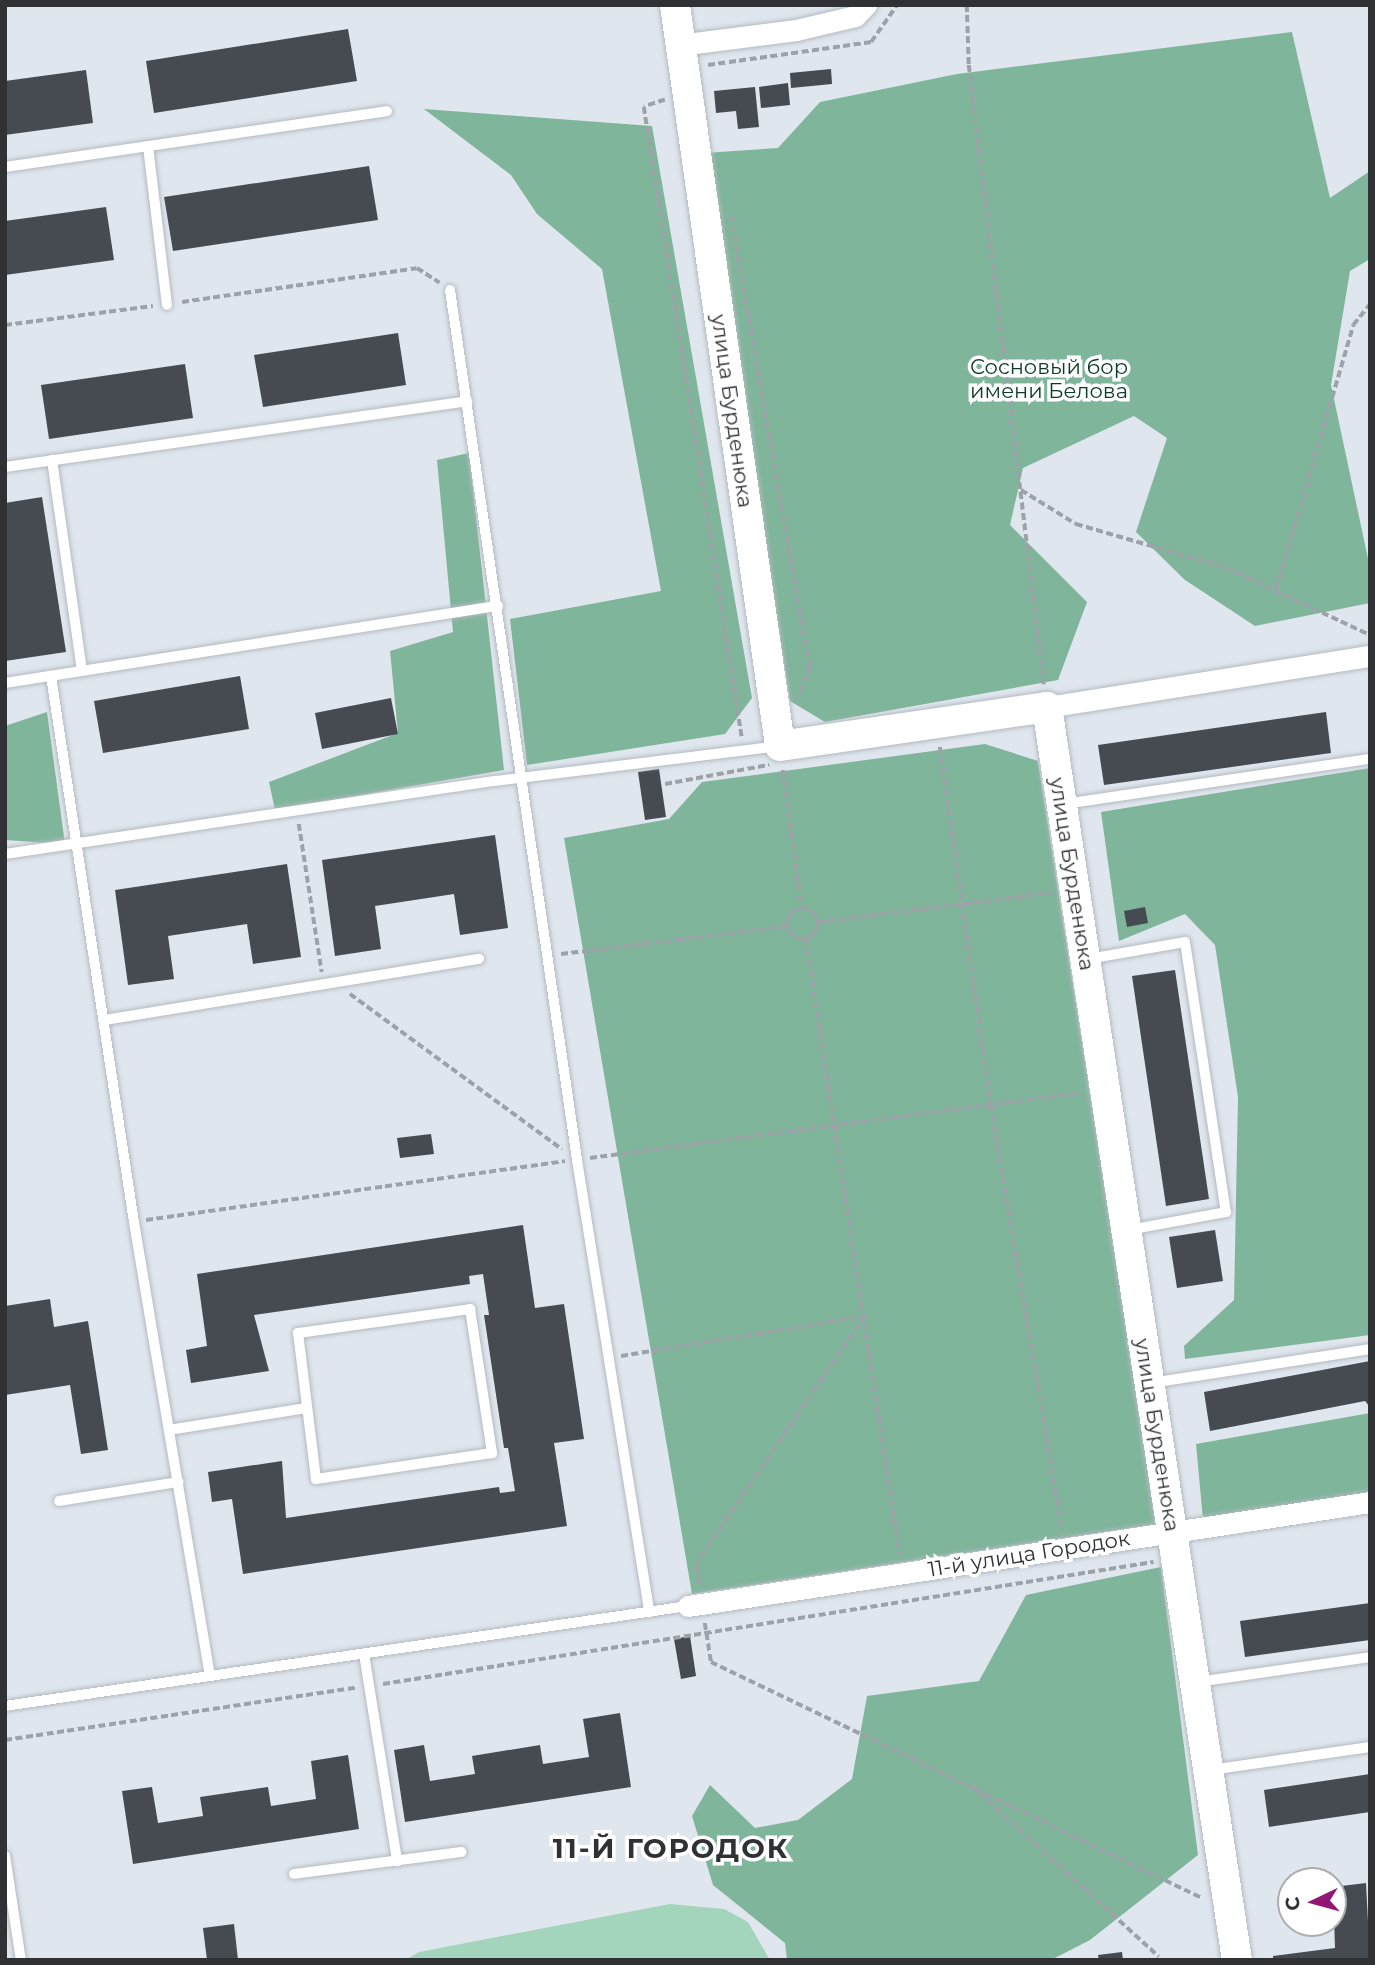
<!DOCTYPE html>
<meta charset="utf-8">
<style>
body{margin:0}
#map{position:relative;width:1375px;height:1965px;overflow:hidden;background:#e0e6ee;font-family:Montserrat,sans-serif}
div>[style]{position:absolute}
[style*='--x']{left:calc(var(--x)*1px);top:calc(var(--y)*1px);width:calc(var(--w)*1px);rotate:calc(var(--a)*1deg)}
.green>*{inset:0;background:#a3d5bc}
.forest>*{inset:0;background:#7fb59b}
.building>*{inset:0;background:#464b51}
.path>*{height:3.5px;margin-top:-1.75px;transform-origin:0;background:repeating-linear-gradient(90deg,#9da2a8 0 7px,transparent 0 10.5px)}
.path>.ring{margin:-1.75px;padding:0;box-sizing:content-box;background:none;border:3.5px solid #9da2a8;border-radius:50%}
.roads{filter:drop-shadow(0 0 2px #b3bac1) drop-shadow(0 0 2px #b3bac1)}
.lane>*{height:10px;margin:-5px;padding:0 5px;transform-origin:5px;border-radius:5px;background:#fff}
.street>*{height:21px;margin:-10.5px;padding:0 10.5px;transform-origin:10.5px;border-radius:10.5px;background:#fff}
.secondary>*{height:30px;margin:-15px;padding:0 15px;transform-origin:15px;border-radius:15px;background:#fff}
span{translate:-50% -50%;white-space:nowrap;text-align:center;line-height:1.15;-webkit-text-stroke:7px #fff;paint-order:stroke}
.park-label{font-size:21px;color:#0c3b29}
.street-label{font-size:21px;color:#2f3134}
.district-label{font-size:28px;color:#2f3134;font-weight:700;letter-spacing:2px}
.frame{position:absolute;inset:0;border:7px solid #2f3134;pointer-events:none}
.north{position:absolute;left:1277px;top:1867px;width:70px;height:70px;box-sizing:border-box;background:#fff;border:2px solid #acadae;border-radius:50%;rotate:265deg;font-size:19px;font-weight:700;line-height:28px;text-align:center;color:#2f3134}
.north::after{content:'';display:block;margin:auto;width:24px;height:32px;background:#911774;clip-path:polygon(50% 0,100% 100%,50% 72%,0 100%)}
</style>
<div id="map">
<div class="green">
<i style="clip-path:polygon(670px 1904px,724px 1909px,748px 1922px,770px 1960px,405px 1960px,419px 1952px)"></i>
</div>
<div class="forest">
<i style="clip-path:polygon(1292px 32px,1330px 198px,1370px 171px,1370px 259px,1350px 271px,1331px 385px,1370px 568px,1370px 603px,1255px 626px,1185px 580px,1136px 532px,1167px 438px,1134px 416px,1023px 468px,1010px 525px,1087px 602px,1058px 680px,825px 722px,790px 701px,705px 153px,778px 148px,820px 102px,957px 74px)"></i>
<i style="clip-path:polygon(424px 109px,652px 126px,752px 698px,725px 734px,527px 765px,510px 619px,661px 591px,602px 269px,537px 214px,511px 175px)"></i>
<i style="clip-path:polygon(469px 453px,504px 770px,275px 810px,269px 782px,398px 733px,390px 651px,453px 632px,437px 460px)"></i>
<i style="clip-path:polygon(47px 712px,65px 844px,5px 840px,5px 726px)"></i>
<i style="clip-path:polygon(985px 744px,1038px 761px,1157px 1524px,692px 1594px,564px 838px,669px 819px,702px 782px)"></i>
<i style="clip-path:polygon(1370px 768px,1370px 1335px,1185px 1359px,1184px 1346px,1234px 1300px,1238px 1097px,1215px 945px,1185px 914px,1119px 941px,1101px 812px)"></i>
<i style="clip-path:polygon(1370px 1413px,1370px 1493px,1203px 1520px,1196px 1444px)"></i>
<i style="clip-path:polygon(1161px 1567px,1198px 1855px,1090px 1940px,1051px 1960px,787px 1960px,785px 1943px,713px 1885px,692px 1816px,710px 1785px,755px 1828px,798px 1820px,852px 1779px,867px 1696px,979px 1681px,1026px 1595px)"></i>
</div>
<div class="building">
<i style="clip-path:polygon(348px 29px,357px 81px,154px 113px,146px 61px)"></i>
<i style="clip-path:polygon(831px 69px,832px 84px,791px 88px,790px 73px)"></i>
<i style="clip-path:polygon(86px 70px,93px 123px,5px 135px,5px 81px)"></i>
<i style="clip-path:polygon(788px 83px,790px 105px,761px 108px,759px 87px)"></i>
<i style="clip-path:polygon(755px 87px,759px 127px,738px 129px,736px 111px,716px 113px,714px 91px)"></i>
<i style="clip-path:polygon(369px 166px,378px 220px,173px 251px,164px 197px)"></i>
<i style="clip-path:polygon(106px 207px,114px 260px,5px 275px,5px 221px)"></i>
<i style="clip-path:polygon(398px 333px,406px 385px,263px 407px,254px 355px)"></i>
<i style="clip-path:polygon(185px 364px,193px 418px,49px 439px,41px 385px)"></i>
<i style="clip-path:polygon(42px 497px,66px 652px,5px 661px,5px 503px)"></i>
<i style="clip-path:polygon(240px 676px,249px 729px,103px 753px,94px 701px)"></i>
<i style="clip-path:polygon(391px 698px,398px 734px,322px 749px,315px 713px)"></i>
<i style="clip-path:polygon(1326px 712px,1331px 753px,1104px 785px,1098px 745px)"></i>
<i style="clip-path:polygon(659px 769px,666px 817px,645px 820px,638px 772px)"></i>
<i style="clip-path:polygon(495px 835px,508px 928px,460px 935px,454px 894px,375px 906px,381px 949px,335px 956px,322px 860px)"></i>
<i style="clip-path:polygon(287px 864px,301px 957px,253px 964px,247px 924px,168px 936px,174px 979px,128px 985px,115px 890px)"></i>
<i style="clip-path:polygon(1145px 907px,1148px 923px,1127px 927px,1124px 911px)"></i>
<i style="clip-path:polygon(1175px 970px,1209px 1199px,1166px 1206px,1132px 976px)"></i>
<i style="clip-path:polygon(431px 1134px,434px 1154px,400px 1158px,397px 1138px)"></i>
<i style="clip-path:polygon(523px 1225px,535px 1308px,564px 1304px,584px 1439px,554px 1443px,567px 1526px,243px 1574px,232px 1499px,212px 1502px,208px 1472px,282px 1461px,286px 1518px,499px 1487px,500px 1493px,515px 1491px,508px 1448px,504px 1448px,484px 1315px,489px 1315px,483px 1274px,469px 1276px,470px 1284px,254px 1315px,269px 1371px,191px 1383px,186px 1350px,207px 1346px,197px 1274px)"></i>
<i style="clip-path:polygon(1215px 1230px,1223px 1281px,1177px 1288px,1169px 1237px)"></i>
<i style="clip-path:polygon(50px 1299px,54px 1327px,88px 1321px,108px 1450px,81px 1454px,70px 1385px,5px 1395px,5px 1306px)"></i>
<i style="clip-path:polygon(1370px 1361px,1370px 1407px,1365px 1401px,1210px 1431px,1204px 1392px)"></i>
<i style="clip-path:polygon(1370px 1603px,1370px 1640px,1245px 1657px,1240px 1621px)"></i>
<i style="clip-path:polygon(690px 1636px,696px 1676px,681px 1679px,674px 1639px)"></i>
<i style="clip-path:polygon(620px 1713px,631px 1787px,405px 1822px,394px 1750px,424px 1745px,430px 1781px,475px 1774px,472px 1756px,540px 1745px,543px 1764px,589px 1757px,583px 1719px)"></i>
<i style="clip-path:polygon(348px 1755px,359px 1829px,133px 1864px,122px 1791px,152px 1787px,158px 1823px,203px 1816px,200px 1797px,268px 1787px,271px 1806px,316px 1799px,311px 1761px)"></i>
<i style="clip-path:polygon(1370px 1774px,1370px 1812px,1269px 1827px,1264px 1790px)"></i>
<i style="clip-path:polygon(1366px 1883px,1370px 1960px,1273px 1960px,1273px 1956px,1335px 1948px,1333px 1887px)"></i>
<i style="clip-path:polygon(234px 1924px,238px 1960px,207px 1960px,203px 1928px)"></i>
<i style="clip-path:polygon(1122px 1952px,1123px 1960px,1099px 1960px,1098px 1955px)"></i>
</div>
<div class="path">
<i style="--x:967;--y:5;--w:60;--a:88.1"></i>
<i style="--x:969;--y:65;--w:624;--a:83.09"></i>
<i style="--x:708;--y:65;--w:165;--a:-8"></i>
<i style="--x:871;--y:42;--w:45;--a:-54.9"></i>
<i style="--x:665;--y:100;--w:22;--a:162"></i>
<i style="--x:644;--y:107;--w:639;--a:81.17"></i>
<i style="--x:731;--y:215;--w:458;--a:80.1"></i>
<i style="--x:810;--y:666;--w:35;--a:110"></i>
<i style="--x:182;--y:302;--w:237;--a:-8.2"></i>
<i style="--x:417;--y:268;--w:27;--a:33"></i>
<i style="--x:5;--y:325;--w:149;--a:-7.3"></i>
<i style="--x:1021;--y:490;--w:65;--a:31.7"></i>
<i style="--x:1076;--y:524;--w:157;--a:16.2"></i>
<i style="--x:1227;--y:568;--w:158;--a:25.1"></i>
<i style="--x:1276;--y:589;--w:275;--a:-73.7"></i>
<i style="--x:1353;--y:325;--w:27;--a:-51"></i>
<i style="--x:940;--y:747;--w:362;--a:81.9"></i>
<i style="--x:991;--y:1105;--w:432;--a:80.5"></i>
<i style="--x:783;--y:770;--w:141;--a:82.3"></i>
<i style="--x:665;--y:784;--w:106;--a:-10.4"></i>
<i style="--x:299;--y:824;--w:150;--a:81.2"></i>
<i class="ring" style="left:788px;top:909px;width:26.5px;height:26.5px"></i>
<i style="--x:818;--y:922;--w:235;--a:-7.1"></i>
<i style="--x:806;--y:939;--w:624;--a:81.34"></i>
<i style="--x:561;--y:954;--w:230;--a:-7"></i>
<i style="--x:350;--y:994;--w:263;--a:36.2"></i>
<i style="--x:590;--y:1158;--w:496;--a:-7.6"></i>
<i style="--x:146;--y:1220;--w:423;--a:-8"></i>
<i style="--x:621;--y:1356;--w:246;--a:-9.3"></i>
<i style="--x:699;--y:1584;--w:19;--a:-102"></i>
<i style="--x:695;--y:1565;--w:301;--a:-55.8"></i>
<i style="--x:705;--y:1623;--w:39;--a:81"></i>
<i style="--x:711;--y:1662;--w:543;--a:25.67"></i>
<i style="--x:383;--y:1684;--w:780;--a:-9"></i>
<i style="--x:5;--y:1740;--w:354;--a:-8.5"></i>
<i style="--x:972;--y:1786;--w:253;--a:42.4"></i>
</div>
<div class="roads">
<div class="lane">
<i style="--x:148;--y:146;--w:160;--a:83.2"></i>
<i style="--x:5;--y:167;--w:386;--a:-8.3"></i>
<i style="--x:450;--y:290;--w:879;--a:81.69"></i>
<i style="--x:577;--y:1160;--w:458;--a:80.9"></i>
<i style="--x:52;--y:460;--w:213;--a:81.9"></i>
<i style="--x:5;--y:467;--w:467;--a:-8.1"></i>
<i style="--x:51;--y:676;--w:552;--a:81.36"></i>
<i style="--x:134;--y:1222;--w:460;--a:80.5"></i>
<i style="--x:5;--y:683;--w:499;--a:-8.9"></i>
<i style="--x:1064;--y:804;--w:309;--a:-8.4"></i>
<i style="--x:5;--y:854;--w:495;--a:-8.5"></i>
<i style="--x:495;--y:781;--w:286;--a:-7"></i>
<i style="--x:1088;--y:959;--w:98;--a:-9.9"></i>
<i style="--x:1185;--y:942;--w:273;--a:81.4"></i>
<i style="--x:1226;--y:1212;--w:99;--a:169.5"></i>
<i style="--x:105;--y:1020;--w:379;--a:-9.3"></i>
<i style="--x:470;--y:1309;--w:146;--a:81.3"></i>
<i style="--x:492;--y:1453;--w:178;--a:171.6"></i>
<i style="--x:316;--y:1479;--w:147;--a:-97"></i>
<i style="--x:298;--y:1333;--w:174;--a:-7.9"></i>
<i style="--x:1151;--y:1383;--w:222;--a:-8.8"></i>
<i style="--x:169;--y:1430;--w:139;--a:-9.1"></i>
<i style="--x:59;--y:1501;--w:121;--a:-9.1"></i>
<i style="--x:364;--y:1654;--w:210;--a:80.9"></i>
<i style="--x:1197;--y:1682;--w:175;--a:-8.2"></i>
<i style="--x:5;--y:1706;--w:690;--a:-8.33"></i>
<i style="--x:1210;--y:1770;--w:162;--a:-8.2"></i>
<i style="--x:5;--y:1856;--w:105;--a:81.3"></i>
<i style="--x:294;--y:1874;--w:169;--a:-7.5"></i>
</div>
<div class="street">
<i style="--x:679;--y:45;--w:118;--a:-7.3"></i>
<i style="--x:796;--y:30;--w:61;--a:-13.3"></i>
<i style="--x:855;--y:16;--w:16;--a:-45"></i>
<i style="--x:1047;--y:707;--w:327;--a:-9"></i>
<i style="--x:688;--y:1606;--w:690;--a:-8.67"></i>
</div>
<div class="secondary">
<i style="--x:675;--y:5;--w:748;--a:81.93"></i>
<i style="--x:780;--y:746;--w:270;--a:-8.3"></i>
<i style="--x:1047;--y:707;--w:1267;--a:81.38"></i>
</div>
</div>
<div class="park-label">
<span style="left:1049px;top:379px">Сосновый бор<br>имени Белова</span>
</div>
<div class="street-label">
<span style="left:732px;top:411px;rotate:82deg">улица Бурденюка</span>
<span style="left:1072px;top:874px;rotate:81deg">улица Бурденюка</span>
<span style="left:1157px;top:1435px;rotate:81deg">улица Бурденюка</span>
<span style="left:1029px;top:1554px;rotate:-9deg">11-й улица Городок</span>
</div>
<div class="district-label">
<span style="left:671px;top:1848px">11-Й ГОРОДОК</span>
</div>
<div class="frame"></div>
<div class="north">С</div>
</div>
